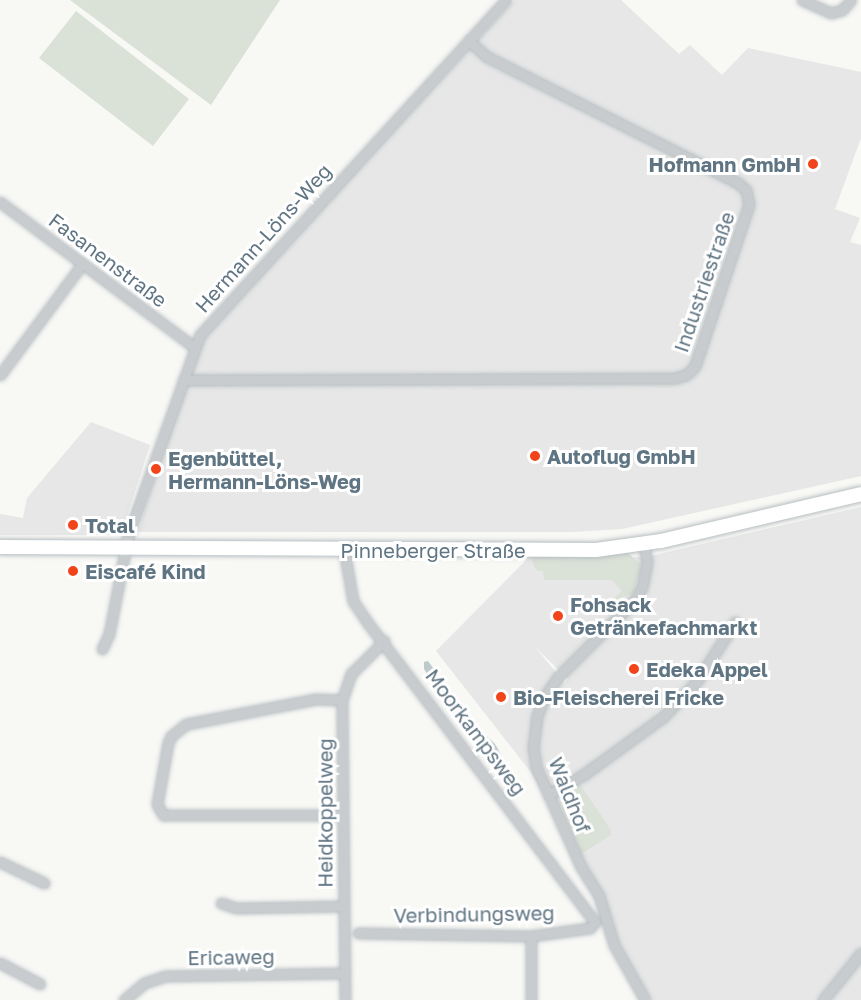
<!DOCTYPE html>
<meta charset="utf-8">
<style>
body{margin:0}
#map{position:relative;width:861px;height:1000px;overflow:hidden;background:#f8f8f5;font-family:"Golos Text",sans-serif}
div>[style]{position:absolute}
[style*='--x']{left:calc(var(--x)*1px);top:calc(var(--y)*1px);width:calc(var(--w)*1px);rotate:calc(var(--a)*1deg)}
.built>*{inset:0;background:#e6e7e6}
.green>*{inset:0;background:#dae1d6}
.water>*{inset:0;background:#bcc9cd}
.roads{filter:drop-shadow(0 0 2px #b7bec2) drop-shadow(0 0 2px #b7bec2)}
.minor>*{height:9px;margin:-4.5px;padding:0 4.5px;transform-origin:4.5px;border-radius:4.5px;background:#c8cccf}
.secondary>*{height:14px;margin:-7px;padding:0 7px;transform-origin:7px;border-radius:7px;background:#fff}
.dots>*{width:16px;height:16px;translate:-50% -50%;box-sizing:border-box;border:3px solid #fff;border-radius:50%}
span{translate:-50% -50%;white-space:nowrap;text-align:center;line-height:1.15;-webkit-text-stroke:6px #fff;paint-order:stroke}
.poi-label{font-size:20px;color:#607583;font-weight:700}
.right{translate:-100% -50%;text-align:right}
.left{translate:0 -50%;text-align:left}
.street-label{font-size:20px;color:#607583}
</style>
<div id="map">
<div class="built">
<i style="clip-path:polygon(515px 0,621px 0,679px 54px,690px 45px,722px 75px,748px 48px,861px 72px,861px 138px,835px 209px,860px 218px,850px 242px,861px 245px,861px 476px,622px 529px,572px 532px,138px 532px,197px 342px)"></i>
<i style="clip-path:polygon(91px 422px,150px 445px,121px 535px,0 535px,0 514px,23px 518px,27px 498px)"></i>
<i style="clip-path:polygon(evenodd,861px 507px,861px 1000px,651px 1000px,616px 940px,574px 845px,530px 771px,436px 651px,530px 556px,646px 557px,861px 507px,535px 647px,568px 679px,563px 685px,564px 682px,535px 647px)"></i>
</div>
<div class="green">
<i style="clip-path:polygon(70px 0,280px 0,211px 105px)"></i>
<i style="clip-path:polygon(76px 11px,189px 99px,153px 146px,39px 58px)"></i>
<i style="clip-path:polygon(628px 553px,640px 564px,640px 573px,632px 594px,622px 597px,616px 603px,613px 599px,622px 591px,612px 580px,544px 580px,543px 571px,536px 570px,530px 556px)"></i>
<i style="clip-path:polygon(579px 783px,611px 830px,611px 835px,581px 854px,560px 803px,563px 795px)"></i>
</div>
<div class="water">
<i style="clip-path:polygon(428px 661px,469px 719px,495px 744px,502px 756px,499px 757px,487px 747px,485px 738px,480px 734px,475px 737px,480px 748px,477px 750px,424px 669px,424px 662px)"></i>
</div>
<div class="roads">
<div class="minor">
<i style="--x:802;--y:0;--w:32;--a:24"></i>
<i style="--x:831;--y:13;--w:11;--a:-15"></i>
<i style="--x:842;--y:10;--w:13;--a:-48"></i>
<i style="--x:0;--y:202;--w:242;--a:36.8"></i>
<i style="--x:0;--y:375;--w:138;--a:-53.5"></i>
<i style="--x:183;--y:380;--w:492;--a:-0.2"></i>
<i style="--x:675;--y:378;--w:11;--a:-15"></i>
<i style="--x:686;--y:375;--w:13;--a:-45"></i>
<i style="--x:695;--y:366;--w:170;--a:-71.5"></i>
<i style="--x:749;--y:205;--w:15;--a:-101"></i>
<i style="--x:746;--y:190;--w:11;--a:-139"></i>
<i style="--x:738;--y:183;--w:281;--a:-153.3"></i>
<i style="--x:487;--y:57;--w:25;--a:-138"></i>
<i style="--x:644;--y:544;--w:18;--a:81"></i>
<i style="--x:647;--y:562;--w:25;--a:101"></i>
<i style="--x:642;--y:587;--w:15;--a:118"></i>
<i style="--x:635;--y:600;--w:109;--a:135"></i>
<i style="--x:558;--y:677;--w:23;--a:124"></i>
<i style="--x:545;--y:696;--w:22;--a:112"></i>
<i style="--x:537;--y:716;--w:31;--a:97"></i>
<i style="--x:533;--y:747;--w:20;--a:81"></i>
<i style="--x:536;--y:767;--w:110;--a:65.8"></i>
<i style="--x:581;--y:867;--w:34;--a:58"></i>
<i style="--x:599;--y:896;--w:51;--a:73"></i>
<i style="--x:614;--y:945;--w:63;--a:60.6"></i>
<i style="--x:344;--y:550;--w:52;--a:80"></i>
<i style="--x:353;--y:601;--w:25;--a:56"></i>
<i style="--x:367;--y:622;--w:377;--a:52.8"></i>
<i style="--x:595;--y:922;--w:8;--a:130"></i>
<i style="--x:590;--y:928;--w:60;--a:172.3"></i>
<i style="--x:531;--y:936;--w:173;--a:-179"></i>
<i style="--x:102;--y:649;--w:17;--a:-65"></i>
<i style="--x:109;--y:634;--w:100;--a:-79"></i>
<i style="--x:128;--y:536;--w:214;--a:-70.3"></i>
<i style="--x:200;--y:335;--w:454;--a:-47.6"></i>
<i style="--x:342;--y:700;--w:26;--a:-178"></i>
<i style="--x:316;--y:699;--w:132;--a:169.1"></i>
<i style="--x:186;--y:724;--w:19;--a:141"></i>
<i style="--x:171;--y:736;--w:8;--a:113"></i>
<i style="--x:168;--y:743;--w:62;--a:100.2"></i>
<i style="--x:157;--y:804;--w:13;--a:61"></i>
<i style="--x:163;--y:815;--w:180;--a:0"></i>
<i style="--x:548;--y:795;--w:40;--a:-29.7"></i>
<i style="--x:583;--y:775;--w:99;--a:-35.9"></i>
<i style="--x:663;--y:717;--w:50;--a:-46.6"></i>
<i style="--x:697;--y:681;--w:70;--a:-57.2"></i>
<i style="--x:0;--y:862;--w:49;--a:25.5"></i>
<i style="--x:221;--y:903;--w:16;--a:18"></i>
<i style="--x:236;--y:908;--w:108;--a:-1.1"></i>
<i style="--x:0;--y:963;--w:45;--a:27.7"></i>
<i style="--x:124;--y:1000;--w:26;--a:-40"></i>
<i style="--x:144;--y:983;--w:23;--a:-18"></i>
<i style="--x:166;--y:976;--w:179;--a:-1"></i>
<i style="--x:345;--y:1000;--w:300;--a:-90.6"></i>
<i style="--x:342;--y:700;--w:28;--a:-71"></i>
<i style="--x:351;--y:674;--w:47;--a:-45"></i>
<i style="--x:531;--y:1000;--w:64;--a:-90"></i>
<i style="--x:823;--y:1000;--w:60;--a:-51"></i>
</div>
<div class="secondary">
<i style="--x:0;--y:547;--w:596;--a:0.29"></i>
<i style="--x:596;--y:550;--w:66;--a:-7.9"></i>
<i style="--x:661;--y:541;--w:205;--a:-13.2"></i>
</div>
</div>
<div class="dots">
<i style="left:813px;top:164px;background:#f2441b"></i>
<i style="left:535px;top:456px;background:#f2441b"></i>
<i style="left:156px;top:469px;background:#f2441b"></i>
<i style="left:73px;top:525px;background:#f2441b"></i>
<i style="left:73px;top:571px;background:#f2441b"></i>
<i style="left:558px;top:616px;background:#f2441b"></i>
<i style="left:634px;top:669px;background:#f2441b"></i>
<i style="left:501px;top:697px;background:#f2441b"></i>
</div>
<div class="poi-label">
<span class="right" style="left:801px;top:164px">Hofmann GmbH</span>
<span class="left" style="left:547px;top:456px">Autoflug GmbH</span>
<span class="left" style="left:168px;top:470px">Egenbüttel,<br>Hermann-Löns-Weg</span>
<span class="left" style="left:85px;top:525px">Total</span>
<span class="left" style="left:85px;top:571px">Eiscafé Kind</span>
<span class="left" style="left:570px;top:616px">Fohsack<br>Getränkefachmarkt</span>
<span class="left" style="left:646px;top:669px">Edeka Appel</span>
<span class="left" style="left:513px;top:697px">Bio-Fleischerei Fricke</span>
</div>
<div class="street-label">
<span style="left:263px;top:238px;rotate:-48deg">Hermann-Löns-Weg</span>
<span style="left:108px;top:260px;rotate:37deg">Fasanenstraße</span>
<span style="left:704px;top:282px;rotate:-71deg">Industriestraße</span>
<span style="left:433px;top:550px">Pinneberger Straße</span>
<span style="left:476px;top:732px;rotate:53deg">Moorkampsweg</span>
<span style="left:570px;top:795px;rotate:68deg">Waldhof</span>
<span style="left:325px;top:813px;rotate:-90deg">Heidkoppelweg</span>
<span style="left:474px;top:914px;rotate:-1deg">Verbindungsweg</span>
<span style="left:231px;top:957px;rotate:-1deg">Ericaweg</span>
</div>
</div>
